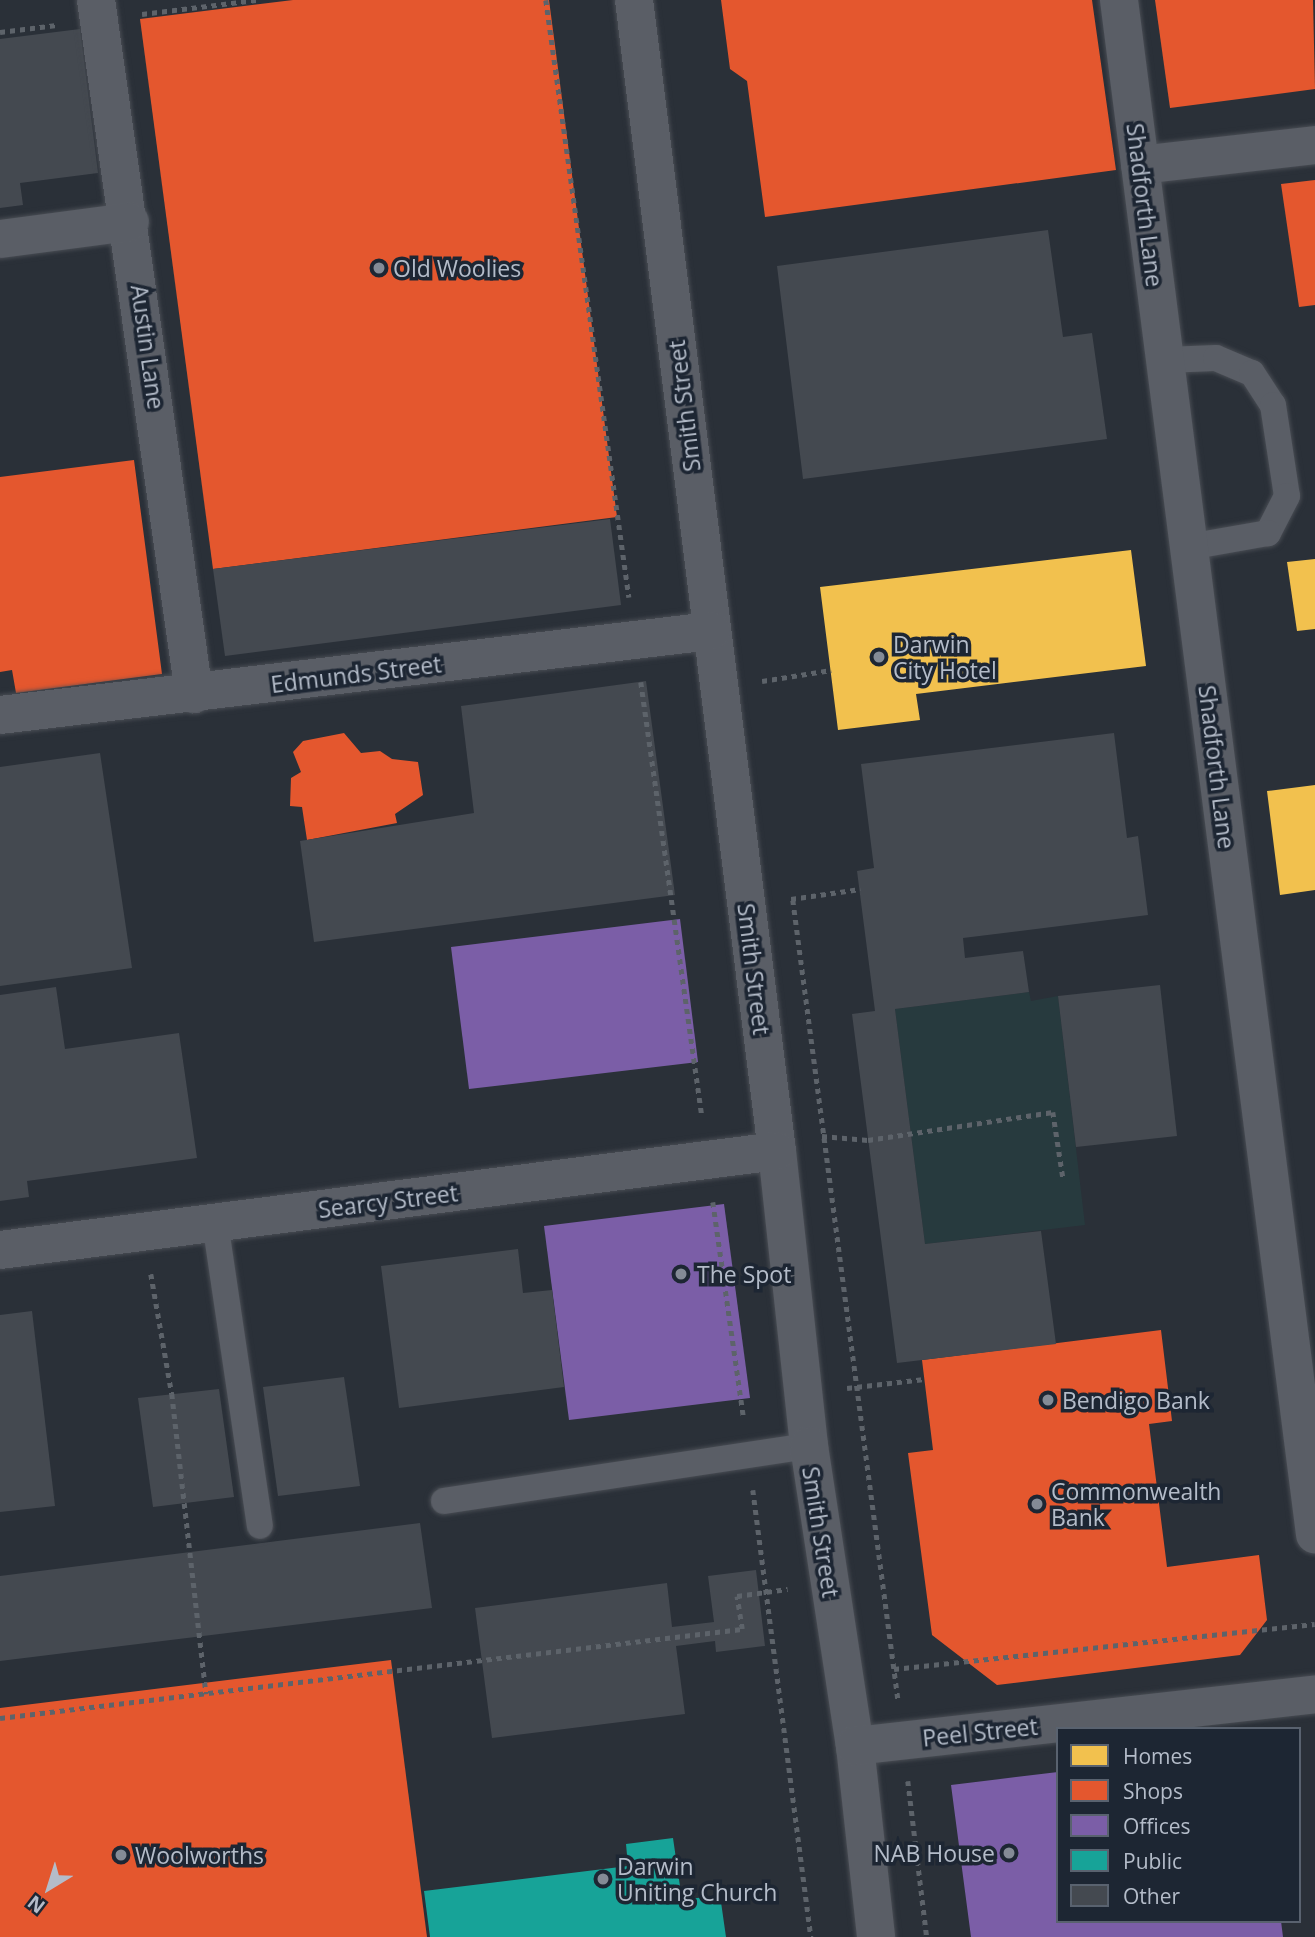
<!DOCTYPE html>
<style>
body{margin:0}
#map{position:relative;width:1315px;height:1937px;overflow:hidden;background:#2a3038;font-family:"Open Sans",sans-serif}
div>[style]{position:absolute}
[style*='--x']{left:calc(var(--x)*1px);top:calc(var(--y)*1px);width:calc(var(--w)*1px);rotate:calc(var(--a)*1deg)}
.green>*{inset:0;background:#273a3e}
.homes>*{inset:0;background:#f2c14e}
.shops>*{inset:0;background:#e4572e}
.offices>*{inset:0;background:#7b5ea7}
.public>*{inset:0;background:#17a398}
.building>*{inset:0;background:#444950}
.path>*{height:4.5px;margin-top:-2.25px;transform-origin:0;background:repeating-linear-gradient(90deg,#5d636a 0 5px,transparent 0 10px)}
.roads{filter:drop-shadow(0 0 2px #484c53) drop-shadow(0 0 2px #484c53)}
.service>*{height:26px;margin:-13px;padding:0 13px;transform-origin:13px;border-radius:13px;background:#5a5e66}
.pedestrian>*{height:38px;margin:-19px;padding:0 19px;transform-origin:19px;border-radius:19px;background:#5a5e66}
.minor>*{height:38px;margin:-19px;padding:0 19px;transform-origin:19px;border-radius:19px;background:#5a5e66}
.dots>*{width:19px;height:19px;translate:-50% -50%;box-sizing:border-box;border:4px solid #1d2633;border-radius:50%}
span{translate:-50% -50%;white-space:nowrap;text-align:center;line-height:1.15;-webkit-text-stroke:7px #1d2633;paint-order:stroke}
.street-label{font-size:23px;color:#b4bcc9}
.poi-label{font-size:23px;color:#b4bcc9}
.left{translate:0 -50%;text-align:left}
.right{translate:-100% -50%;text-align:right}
.legend{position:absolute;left:1056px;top:1727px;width:245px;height:196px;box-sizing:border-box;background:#1d2633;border:2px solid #59626f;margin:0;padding:9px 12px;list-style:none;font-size:21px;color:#b4bcc9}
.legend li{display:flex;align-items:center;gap:14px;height:35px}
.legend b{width:35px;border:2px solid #59626f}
.north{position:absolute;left:14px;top:1853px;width:70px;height:70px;-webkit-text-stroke:5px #1d2633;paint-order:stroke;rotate:218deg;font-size:19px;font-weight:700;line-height:28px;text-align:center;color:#b4bcc9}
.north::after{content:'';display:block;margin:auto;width:24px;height:32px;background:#b4bcc9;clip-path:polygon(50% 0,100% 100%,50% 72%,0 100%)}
</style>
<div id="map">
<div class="green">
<i style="clip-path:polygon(1029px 992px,1031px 1001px,1058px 996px,1085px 1225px,925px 1244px,895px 1009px)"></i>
</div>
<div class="homes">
<i style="clip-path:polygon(1131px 550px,1146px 666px,916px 694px,920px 720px,838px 730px,820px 587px)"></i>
<i style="clip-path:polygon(1315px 559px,1315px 629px,1297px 631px,1287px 562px)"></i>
<i style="clip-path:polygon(1315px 785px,1315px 890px,1280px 895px,1267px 791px)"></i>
</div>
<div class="shops">
<i style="clip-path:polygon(293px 0,549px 0,617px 517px,213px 569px,140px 19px)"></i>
<i style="clip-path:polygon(721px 0,1092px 0,1116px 170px,765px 217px,747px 81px,730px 69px)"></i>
<i style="clip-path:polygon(1155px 0,1313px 0,1315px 89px,1170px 108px)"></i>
<i style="clip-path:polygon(1315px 180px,1315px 305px,1299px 307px,1281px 184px)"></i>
<i style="clip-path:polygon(134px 460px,162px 674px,16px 693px,12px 670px,0 672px,0 477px)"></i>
<i style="clip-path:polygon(344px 733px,361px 753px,380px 751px,392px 759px,418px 762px,423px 795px,395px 814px,397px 823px,307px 840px,302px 807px,290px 806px,291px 778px,301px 772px,293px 752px,303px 741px)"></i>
<i style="clip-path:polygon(1161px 1330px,1172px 1421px,1149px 1424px,1167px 1567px,1259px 1555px,1267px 1620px,1240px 1655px,997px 1685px,932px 1635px,908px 1453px,933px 1450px,922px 1360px)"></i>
<i style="clip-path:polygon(391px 1660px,427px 1937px,0 1937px,0 1708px)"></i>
</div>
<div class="offices">
<i style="clip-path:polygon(680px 919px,698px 1062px,469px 1089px,451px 947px)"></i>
<i style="clip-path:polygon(724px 1204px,750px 1398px,569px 1420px,544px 1226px)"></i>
<i style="clip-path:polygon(1058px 1772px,1058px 1921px,1281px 1921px,1283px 1937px,971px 1937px,951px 1785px)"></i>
</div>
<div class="public">
<i style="clip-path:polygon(673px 1838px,682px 1900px,720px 1895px,726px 1937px,430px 1937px,424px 1891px,628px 1866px,626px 1844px)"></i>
</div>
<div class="building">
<i style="clip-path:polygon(80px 29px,98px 173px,20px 183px,23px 205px,0 208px,0 39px)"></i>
<i style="clip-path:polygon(1048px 230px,1063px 337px,1092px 333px,1107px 439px,803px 479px,777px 266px)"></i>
<i style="clip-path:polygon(610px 519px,621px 605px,225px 656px,213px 569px)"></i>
<i style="clip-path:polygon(646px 681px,675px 895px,314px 942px,300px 841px,474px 813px,461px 706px)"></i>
<i style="clip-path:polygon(1114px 733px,1127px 838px,1138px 836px,1148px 915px,963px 938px,965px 958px,1023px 951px,1029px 992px,895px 1009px,925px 1244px,1041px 1231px,1056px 1344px,897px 1363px,852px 1014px,875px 1011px,857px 871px,874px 868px,861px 764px)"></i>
<i style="clip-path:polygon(100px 753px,132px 968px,0 986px,0 767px)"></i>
<i style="clip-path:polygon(1160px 985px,1177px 1136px,1076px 1147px,1058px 996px)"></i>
<i style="clip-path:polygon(56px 987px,65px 1049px,179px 1033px,197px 1158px,27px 1181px,29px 1197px,0 1201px,0 995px)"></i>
<i style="clip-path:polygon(518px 1249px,523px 1293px,552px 1290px,564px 1387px,399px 1408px,381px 1266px)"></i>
<i style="clip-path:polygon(32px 1311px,55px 1506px,0 1512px,0 1315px)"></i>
<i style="clip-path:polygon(344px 1377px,360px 1486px,278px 1496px,263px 1387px)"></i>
<i style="clip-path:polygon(219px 1389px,234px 1497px,153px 1507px,138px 1398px)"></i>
<i style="clip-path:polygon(420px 1523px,432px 1608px,0 1661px,0 1576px)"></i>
<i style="clip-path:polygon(756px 1570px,765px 1646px,716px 1652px,715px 1641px,676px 1646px,685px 1714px,492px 1738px,475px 1608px,667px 1583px,672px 1627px,714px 1622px,708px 1576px)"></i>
</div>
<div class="path">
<i style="--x:546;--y:0;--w:603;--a:82.08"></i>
<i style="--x:142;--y:14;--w:115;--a:-7"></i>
<i style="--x:0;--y:32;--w:57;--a:-7"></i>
<i style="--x:762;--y:681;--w:70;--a:-9.1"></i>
<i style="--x:641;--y:682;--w:439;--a:82"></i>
<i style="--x:791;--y:899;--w:70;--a:-8.2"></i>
<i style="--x:793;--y:900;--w:806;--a:82.51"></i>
<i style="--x:822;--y:1136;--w:46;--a:5"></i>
<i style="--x:868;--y:1140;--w:187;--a:-8.6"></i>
<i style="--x:1053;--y:1112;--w:66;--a:81.3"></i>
<i style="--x:713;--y:1202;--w:219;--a:81.9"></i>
<i style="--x:151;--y:1274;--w:122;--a:80.1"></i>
<i style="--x:172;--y:1394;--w:302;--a:83.5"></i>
<i style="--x:847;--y:1388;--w:78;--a:-6.7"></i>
<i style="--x:753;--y:1490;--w:451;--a:82.6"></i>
<i style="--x:894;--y:1669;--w:423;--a:-6.1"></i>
<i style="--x:0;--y:1718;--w:747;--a:-6.84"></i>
<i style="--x:742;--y:1629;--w:33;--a:-99"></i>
<i style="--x:737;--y:1596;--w:51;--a:-7.8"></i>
<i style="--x:908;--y:1781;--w:157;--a:83.1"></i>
</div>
<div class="roads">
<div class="service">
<i style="--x:1165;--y:360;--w:51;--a:-2.2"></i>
<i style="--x:1216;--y:358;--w:39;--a:23"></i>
<i style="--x:1252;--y:373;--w:38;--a:57"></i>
<i style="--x:1273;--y:405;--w:92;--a:81.3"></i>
<i style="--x:1287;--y:496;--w:42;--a:117.2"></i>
<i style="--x:1268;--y:533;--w:80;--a:170"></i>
<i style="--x:215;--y:1222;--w:307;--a:81.6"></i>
<i style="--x:444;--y:1501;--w:369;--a:-8.6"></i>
</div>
<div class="pedestrian">
<i style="--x:96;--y:0;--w:701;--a:81.96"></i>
<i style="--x:0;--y:239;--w:131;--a:-7.5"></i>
</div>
<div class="minor">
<i style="--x:634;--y:0;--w:1160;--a:82.92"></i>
<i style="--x:777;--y:1151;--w:297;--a:83.8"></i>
<i style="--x:809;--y:1446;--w:304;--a:81.3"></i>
<i style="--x:855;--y:1746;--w:192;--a:83.7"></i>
<i style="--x:1119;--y:0;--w:1547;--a:82.72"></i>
<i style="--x:1140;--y:165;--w:176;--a:-6.5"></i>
<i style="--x:0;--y:715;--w:716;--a:-6.74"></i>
<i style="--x:0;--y:1250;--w:783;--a:-7.26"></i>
<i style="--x:855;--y:1746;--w:463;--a:-6.4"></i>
</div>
</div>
<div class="dots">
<i style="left:379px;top:268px;background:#848b96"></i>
<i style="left:879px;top:657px;background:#848b96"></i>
<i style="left:681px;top:1274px;background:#848b96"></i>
<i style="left:1048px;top:1400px;background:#848b96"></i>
<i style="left:1037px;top:1504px;background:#848b96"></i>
<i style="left:1009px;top:1853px;background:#848b96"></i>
<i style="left:121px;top:1855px;background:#848b96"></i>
<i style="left:603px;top:1879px;background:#848b96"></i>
</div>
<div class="street-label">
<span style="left:1145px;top:205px;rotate:83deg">Shadforth Lane</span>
<span style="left:148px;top:347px;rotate:82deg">Austin Lane</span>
<span style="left:684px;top:406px;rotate:-97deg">Smith Street</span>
<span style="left:356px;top:674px;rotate:-7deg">Edmunds Street</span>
<span style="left:1217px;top:767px;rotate:83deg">Shadforth Lane</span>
<span style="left:754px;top:969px;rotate:83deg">Smith Street</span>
<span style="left:388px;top:1201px;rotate:-7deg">Searcy Street</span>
<span style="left:821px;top:1532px;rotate:81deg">Smith Street</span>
<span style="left:980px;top:1732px;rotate:-6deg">Peel Street</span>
</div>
<div class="poi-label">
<span class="left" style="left:393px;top:268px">Old Woolies</span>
<span class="left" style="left:893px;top:657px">Darwin<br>City Hotel</span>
<span class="left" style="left:697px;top:1274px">The Spot</span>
<span class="left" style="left:1062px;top:1400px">Bendigo Bank</span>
<span class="left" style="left:1051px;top:1504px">Commonwealth<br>Bank</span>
<span class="right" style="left:995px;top:1853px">NAB House</span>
<span class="left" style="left:135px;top:1855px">Woolworths</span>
<span class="left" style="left:617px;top:1879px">Darwin<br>Uniting Church</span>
</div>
<ul class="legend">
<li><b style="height:19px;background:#f2c14e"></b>Homes</li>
<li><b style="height:19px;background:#e4572e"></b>Shops</li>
<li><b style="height:19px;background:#7b5ea7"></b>Offices</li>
<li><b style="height:19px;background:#17a398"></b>Public</li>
<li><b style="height:19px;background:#444950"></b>Other</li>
</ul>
<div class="north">N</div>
</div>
